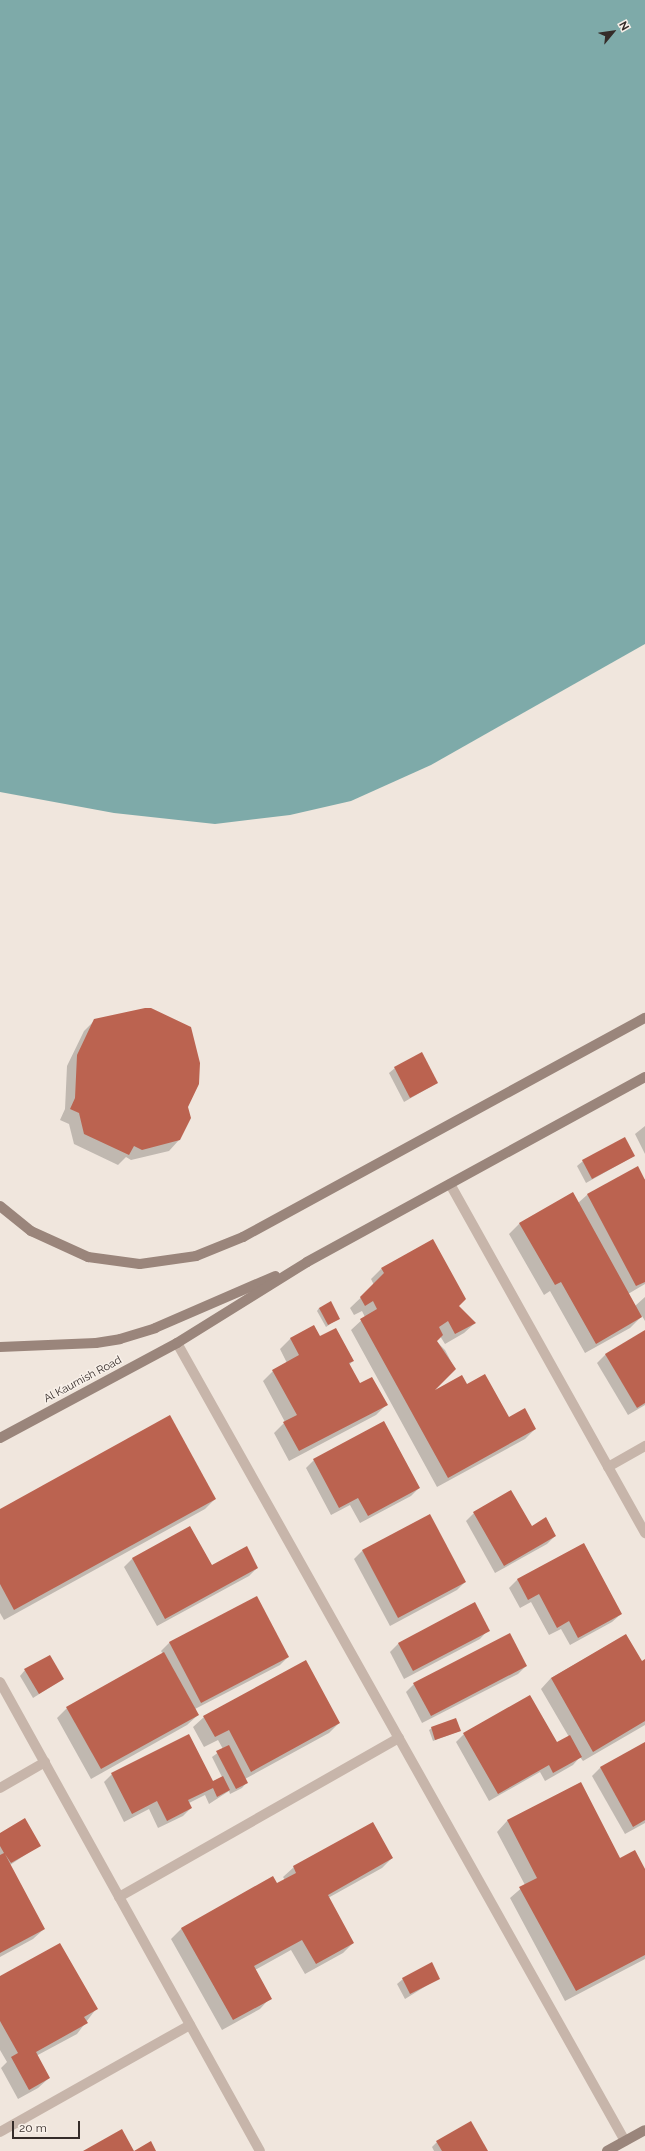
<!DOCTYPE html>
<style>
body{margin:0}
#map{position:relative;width:645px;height:2151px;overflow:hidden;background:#f0e6dd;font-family:Raleway,sans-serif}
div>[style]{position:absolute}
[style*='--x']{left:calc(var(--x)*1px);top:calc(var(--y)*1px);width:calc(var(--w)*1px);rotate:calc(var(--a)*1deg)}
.water>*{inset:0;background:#7eaaa9}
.shadow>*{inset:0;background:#0003}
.building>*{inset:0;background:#bb6350}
.street>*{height:10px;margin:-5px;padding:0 5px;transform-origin:5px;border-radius:5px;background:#c7b5aa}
.secondary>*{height:10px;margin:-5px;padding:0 5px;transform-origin:5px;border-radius:5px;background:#9a857b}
span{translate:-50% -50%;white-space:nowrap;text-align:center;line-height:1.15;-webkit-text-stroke:3px #f8f0e9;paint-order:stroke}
.street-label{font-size:11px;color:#352c29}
.north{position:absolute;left:593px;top:12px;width:40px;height:40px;-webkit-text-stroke:3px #f8f0e9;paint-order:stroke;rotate:61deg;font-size:11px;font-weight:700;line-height:16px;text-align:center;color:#352c29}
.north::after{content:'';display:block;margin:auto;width:14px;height:18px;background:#352c29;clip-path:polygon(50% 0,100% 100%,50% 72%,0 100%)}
.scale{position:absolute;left:12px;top:2121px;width:68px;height:18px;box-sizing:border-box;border:2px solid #352c29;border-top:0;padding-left:5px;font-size:12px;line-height:14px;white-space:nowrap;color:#352c29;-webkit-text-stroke:3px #f8f0e9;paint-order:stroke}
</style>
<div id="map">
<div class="water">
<i style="clip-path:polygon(0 0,645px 0,645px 644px,431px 765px,351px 801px,290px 815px,215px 824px,114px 813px,0 792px)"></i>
</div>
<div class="shadow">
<i style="clip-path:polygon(95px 1020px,187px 1107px,179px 1140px,169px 1151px,131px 1160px,126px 1157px,118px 1165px,74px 1144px,69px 1124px,60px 1120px,65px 1109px,67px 1066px,84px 1031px)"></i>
<i style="clip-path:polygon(395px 1068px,437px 1083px,404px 1102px,389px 1073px)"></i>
<i style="clip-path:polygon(645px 1126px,645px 1154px,635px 1134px)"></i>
<i style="clip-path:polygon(634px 1156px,586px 1183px,577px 1166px,583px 1161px)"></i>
<i style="clip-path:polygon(645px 1179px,645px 1284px,628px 1294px,635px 1306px,645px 1297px,645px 1321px,642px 1316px,630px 1328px,585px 1353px,550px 1291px,544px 1295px,509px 1234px,519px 1224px,573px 1193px,578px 1203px,587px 1195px)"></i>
<i style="clip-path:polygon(381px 1269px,458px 1306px,475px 1323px,464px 1333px,445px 1344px,440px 1336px,436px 1341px,445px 1350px,455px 1369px,433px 1392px,466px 1385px,508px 1419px,535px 1429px,525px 1439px,437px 1487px,351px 1330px,365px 1317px,362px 1311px,354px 1315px,350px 1308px,374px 1285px,371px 1279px)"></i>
<i style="clip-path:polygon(319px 1308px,339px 1318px,326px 1327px,317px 1311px)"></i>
<i style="clip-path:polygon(314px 1326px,320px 1338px,353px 1361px,349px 1365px,359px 1385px,386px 1405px,376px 1415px,289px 1461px,274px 1433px,285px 1422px,263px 1381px,273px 1371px,287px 1363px,280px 1349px,290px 1339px)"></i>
<i style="clip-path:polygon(645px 1331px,645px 1405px,628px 1415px,597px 1363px,605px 1355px)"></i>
<i style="clip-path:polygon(314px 1460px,419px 1488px,411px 1496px,360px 1523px,350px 1505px,331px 1515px,306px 1468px)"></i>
<i style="clip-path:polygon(215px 1499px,205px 1509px,4px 1620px,0 1613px,0 1510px)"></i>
<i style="clip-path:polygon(474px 1513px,531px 1527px,555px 1536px,547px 1544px,495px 1573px,466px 1521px)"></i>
<i style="clip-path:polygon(190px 1527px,211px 1566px,257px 1568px,249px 1576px,157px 1626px,124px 1567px,132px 1559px)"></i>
<i style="clip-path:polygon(583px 1544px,621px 1614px,612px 1622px,570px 1645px,561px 1629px,549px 1635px,531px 1602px,520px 1608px,509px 1588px,517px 1580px)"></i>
<i style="clip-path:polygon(362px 1551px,465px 1582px,457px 1590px,390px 1626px,354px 1559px)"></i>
<i style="clip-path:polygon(257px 1598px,288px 1657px,280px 1665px,195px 1709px,198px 1715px,187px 1725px,91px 1779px,57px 1718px,67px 1708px,163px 1654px,161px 1651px,169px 1643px)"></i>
<i style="clip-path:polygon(474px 1603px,488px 1630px,480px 1639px,404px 1679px,390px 1652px,398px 1644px)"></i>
<i style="clip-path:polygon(626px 1635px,641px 1662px,645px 1660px,645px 1725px,583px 1761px,580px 1757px,573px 1765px,545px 1781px,540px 1772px,489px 1801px,456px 1742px,464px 1734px,557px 1744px,569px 1737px,541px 1689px,551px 1678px)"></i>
<i style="clip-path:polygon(526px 1666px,518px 1674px,422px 1723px,406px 1692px,414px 1684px)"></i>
<i style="clip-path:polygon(25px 1670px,63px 1679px,33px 1698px,20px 1676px)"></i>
<i style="clip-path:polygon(204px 1717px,339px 1723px,329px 1733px,245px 1779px,247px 1782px,242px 1788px,230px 1794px,229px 1791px,209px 1804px,205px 1795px,189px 1803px,191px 1808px,183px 1816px,158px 1828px,149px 1809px,124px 1822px,104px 1782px,112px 1774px,212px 1782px,222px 1777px,212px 1757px,223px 1749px,218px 1740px,204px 1747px,193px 1727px)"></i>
<i style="clip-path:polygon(432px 1728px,460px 1731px,433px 1741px,429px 1730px)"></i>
<i style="clip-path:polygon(645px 1743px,645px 1823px,625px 1834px,592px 1776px,600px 1768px)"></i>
<i style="clip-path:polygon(580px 1783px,620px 1859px,645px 1871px,645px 1959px,565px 2001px,510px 1898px,525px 1885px,497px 1832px,507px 1821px)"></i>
<i style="clip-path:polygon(0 1834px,40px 1845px,10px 1865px,44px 1929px,33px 1939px,0 1957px)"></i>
<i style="clip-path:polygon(392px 1858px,382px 1868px,328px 1898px,353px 1943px,343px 1953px,305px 1974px,291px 1950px,255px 1970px,270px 1998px,260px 2009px,222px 2030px,171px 1939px,182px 1928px,285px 1880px,283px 1877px,294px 1867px)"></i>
<i style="clip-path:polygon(0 1977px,96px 2009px,77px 2034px,36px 2056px,49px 2078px,38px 2088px,18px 2099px,1px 2068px,7px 2062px,0 2050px)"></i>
<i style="clip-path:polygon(439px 1978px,405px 1999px,397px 1984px,403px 1979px)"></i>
<i style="clip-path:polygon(437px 2142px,487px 2151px,434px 2151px,432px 2147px)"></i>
</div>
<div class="building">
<i style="clip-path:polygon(145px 1008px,151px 1008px,191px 1027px,200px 1063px,199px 1084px,188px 1107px,191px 1118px,180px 1140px,142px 1150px,134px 1146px,129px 1155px,84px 1134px,79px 1113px,70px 1109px,75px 1098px,77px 1055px,94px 1019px)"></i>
<i style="clip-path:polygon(422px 1052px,438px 1083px,410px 1098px,394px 1067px)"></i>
<i style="clip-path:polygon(625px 1137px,635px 1156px,592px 1179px,582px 1160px)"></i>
<i style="clip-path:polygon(638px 1166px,645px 1180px,645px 1282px,636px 1286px,587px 1194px)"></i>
<i style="clip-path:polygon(573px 1192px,642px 1317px,596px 1344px,561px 1282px,555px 1285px,519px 1223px)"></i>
<i style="clip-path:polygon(433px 1239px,466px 1299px,459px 1306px,476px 1323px,455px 1334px,448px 1321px,439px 1327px,443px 1335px,437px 1341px,456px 1369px,435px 1390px,462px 1375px,467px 1384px,485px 1374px,509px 1417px,525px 1408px,536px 1429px,448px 1478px,360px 1319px,377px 1309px,373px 1301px,365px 1306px,360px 1297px,384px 1273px,381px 1268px)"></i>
<i style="clip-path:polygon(331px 1301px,340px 1319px,328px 1325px,319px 1308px)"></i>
<i style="clip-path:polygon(314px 1325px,320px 1336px,336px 1328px,354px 1361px,349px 1363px,360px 1383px,372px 1377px,388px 1405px,299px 1451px,283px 1422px,297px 1415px,272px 1370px,299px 1355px,290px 1338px)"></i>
<i style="clip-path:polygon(645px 1330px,645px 1403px,637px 1408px,605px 1354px)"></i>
<i style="clip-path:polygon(170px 1415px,216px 1499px,14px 1610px,0 1584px,0 1509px)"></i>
<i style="clip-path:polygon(384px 1421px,420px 1488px,368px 1516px,358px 1498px,339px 1508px,313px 1459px)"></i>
<i style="clip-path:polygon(511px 1490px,532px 1526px,546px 1517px,556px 1536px,504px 1566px,473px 1512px)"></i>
<i style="clip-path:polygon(430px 1514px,466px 1582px,398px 1618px,362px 1550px)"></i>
<i style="clip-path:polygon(190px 1526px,212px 1565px,247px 1546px,258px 1568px,165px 1619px,132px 1558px)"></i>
<i style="clip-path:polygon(584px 1543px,622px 1614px,578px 1638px,569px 1621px,557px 1628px,539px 1594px,528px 1600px,517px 1579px)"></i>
<i style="clip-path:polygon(257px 1596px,289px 1657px,201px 1703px,169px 1642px)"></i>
<i style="clip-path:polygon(475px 1602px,490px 1631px,413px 1671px,398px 1643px)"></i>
<i style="clip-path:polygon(510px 1633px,527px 1666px,431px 1716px,413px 1683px)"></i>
<i style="clip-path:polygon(626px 1634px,642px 1661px,645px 1659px,645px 1721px,593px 1752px,551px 1678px)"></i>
<i style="clip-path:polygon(164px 1652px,199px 1715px,101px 1769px,66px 1707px)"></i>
<i style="clip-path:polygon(50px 1655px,64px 1679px,39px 1694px,24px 1669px)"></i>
<i style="clip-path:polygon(306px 1660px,340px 1723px,251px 1772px,229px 1730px,215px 1737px,203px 1716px)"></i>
<i style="clip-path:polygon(530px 1695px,557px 1742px,570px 1735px,582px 1757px,553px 1773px,549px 1765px,498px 1794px,463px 1733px)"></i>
<i style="clip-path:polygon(456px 1718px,461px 1731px,435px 1740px,431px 1727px)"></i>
<i style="clip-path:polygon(189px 1734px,213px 1781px,223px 1776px,230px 1790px,217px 1797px,213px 1788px,188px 1800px,192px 1808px,167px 1821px,157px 1801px,132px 1814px,111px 1773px)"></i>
<i style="clip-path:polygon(645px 1742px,645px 1820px,633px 1827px,600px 1767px)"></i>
<i style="clip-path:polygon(229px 1745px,248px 1783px,236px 1789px,216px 1751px)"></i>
<i style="clip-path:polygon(581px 1782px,620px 1858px,635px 1850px,645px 1869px,645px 1955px,576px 1991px,519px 1887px,537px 1878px,507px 1820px)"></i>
<i style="clip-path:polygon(25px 1818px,41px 1846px,11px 1863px,5px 1854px,45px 1929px,0 1953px,0 1855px,4px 1853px,0 1846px,0 1833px)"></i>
<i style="clip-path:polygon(373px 1822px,393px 1858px,328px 1895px,354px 1943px,316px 1964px,302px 1940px,254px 1966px,272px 1999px,233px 2020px,181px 1928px,273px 1876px,277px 1883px,296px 1873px,293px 1866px)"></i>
<i style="clip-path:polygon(60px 1943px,98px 2009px,84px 2017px,88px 2023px,36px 2052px,50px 2078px,29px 2090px,11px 2057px,18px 2053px,0 2021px,0 1976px)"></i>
<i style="clip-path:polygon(432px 1962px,440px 1979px,410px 1994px,402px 1978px)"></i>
<i style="clip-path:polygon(471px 2121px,488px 2151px,442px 2151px,436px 2141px)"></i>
<i style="clip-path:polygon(122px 2129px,134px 2151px,151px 2141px,156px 2151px,83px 2151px)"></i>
</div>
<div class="street">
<i style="--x:450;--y:1184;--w:400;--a:60.8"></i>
<i style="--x:177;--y:1343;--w:915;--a:60.69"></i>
<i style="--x:608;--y:1467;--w:43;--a:-29.6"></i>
<i style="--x:0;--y:1682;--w:536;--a:61"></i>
<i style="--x:0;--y:1788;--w:52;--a:-30"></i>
<i style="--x:119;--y:1897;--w:322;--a:-29.6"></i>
<i style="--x:0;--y:2132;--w:218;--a:-29.4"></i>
</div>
<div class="secondary">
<i style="--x:0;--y:1206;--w:40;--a:39"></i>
<i style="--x:31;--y:1231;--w:63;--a:24.5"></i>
<i style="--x:88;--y:1257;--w:52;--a:7.7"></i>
<i style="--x:140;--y:1264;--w:57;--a:-8.1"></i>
<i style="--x:196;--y:1256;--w:51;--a:-22"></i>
<i style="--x:243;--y:1237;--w:458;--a:-28.6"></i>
<i style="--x:0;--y:1347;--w:96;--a:-2.4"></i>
<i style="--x:96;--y:1343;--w:24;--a:-9"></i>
<i style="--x:120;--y:1339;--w:37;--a:-17"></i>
<i style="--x:155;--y:1328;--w:131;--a:-23.4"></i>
<i style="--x:0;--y:1438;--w:201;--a:-28.2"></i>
<i style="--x:177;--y:1343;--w:153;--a:-31.9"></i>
<i style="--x:307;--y:1262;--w:385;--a:-28.7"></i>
<i style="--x:607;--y:2151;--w:43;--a:-28.9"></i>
</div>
<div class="street-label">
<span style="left:83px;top:1380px;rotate:-28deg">Al Kaurnish Road</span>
</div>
<div class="north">N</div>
<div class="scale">20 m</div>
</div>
